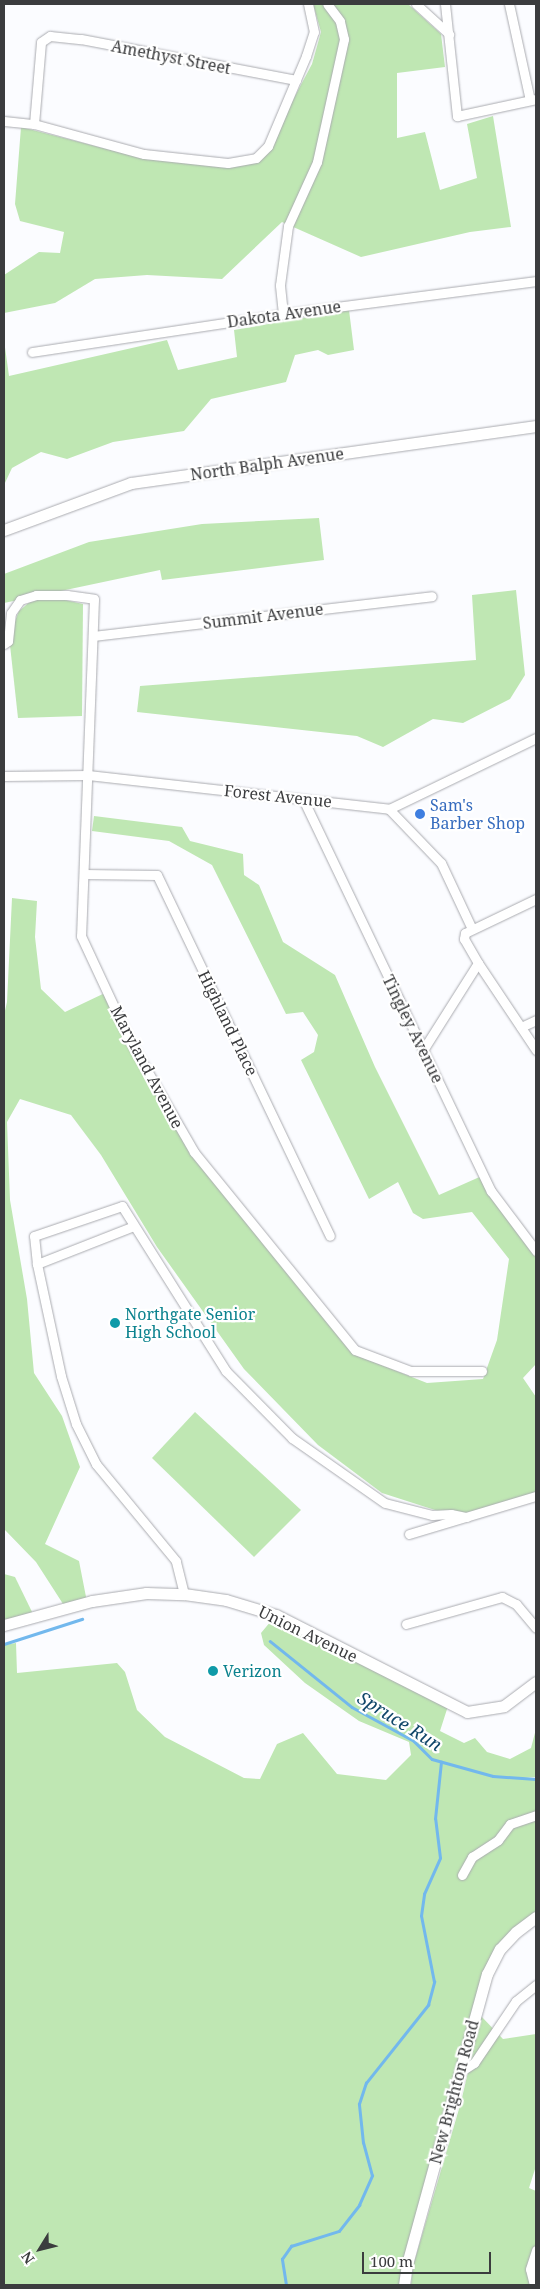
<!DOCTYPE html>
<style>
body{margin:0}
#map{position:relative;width:540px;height:2289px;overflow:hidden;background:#fbfcff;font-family:"Noto Serif",serif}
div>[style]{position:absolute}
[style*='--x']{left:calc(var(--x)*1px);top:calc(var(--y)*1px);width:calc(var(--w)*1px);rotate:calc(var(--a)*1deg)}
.green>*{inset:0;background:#bfe7b3}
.stream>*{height:2.5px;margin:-1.25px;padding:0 1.25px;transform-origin:1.25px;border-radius:1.25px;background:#72b8ed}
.roads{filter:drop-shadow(0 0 1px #aaabb0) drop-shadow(0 0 1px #aaabb0)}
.minor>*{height:9px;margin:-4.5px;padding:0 4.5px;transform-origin:4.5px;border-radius:4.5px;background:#fff}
.tertiary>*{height:11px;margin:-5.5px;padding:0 5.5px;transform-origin:5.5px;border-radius:5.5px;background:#fff}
.dots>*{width:14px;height:14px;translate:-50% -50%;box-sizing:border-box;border:2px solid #fff;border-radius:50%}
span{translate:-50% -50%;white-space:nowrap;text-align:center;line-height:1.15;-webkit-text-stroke:4.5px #fff;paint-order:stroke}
.street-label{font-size:16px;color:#3b3c3e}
.shop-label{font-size:16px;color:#366cbe}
.left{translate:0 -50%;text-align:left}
.culture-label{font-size:16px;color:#0d838f}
.water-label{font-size:18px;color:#11476a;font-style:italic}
.frame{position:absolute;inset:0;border:5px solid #3b3c3e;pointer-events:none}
.north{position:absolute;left:15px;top:2224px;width:50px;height:50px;-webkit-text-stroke:4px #fff;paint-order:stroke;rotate:234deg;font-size:14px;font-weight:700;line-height:20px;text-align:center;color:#3b3c3e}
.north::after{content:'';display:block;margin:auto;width:18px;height:22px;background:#3b3c3e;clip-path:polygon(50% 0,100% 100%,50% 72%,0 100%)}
.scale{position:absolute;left:362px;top:2252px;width:129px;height:22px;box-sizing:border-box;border:2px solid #3b3c3e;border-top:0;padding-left:6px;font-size:15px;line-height:18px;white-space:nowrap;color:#3b3c3e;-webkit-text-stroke:4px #fff;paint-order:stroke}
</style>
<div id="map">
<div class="green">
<i style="clip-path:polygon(313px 4px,408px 4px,441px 34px,445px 67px,397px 73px,397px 138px,425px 132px,440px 190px,477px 178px,467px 124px,493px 116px,511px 227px,470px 232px,361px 257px,282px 222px,222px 279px,147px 275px,95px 279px,55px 303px,4px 313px,4px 275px,39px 252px,60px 253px,64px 232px,20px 221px,15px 204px,21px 127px,142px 158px,253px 162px,262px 158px,312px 64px,321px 32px)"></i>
<i style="clip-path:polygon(349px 310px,354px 350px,328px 355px,318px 350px,295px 355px,286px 382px,211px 399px,184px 431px,113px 442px,67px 459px,41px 452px,12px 468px,4px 485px,4px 340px,9px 376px,167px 340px,178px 370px,237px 357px,234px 330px)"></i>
<i style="clip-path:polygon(319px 518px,324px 560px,162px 580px,160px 570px,4px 603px,4px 574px,89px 542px,202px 524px)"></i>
<i style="clip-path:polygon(516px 590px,525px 675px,510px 699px,463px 723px,433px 719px,383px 747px,357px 736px,137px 712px,140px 686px,476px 660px,472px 595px)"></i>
<i style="clip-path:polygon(51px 597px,83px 604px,82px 716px,18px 718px,9px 636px,19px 611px,32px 600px)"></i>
<i style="clip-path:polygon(94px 816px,182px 827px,190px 841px,243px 854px,244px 875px,259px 885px,283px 942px,335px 975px,375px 1067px,439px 1195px,484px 1175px,536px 1251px,536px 1364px,523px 1378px,536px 1397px,536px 1496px,467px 1517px,438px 1511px,382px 1493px,318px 1445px,244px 1369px,157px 1247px,101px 1155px,71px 1115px,20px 1099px,7px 1122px,10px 1200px,27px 1299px,34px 1373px,62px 1416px,80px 1467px,45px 1544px,79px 1561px,87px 1602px,65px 1607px,36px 1562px,4px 1529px,4px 1015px,7px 1002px,12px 898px,37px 901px,35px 937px,41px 989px,65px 1012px,107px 992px,194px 1152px,356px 1355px,427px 1383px,483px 1379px,497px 1340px,509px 1259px,472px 1212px,423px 1219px,413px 1213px,398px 1182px,369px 1199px,301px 1060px,314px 1052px,318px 1035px,303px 1012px,286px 1014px,212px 865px,169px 841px,92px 831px)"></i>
<i style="clip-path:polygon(195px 1412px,301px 1510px,254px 1557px,152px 1458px)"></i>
<i style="clip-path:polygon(4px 1574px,15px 1577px,34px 1616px,4px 1625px)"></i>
<i style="clip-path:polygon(276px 1615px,448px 1706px,440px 1731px,464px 1743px,475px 1738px,487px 1752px,510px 1759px,531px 1748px,536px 1729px,536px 1777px,523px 1778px,536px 1778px,536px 1917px,494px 1959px,404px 2285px,4px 2285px,4px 1645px,16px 1643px,17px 1673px,117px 1663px,125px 1672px,137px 1710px,165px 1737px,244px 1778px,260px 1779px,277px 1744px,303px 1733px,337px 1774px,386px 1780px,411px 1755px,409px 1742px,359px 1721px,305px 1683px,264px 1645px,261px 1633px)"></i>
<i style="clip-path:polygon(481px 2016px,503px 2039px,536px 2034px,536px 2166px,529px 2188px,536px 2191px,536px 2285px,411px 2285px,413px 2266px,461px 2102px)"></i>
</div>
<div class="stream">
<i style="--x:270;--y:1641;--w:105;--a:38.8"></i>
<i style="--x:352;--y:1707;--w:71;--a:28.7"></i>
<i style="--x:414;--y:1741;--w:25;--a:45"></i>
<i style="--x:432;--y:1759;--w:63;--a:15.6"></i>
<i style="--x:493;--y:1776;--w:43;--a:4"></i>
<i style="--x:4;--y:1644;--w:82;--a:-17.8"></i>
<i style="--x:286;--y:2285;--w:26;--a:-99"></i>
<i style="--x:282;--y:2259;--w:16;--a:-55"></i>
<i style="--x:291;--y:2246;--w:50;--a:-17.4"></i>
<i style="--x:339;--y:2231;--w:33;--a:-52"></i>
<i style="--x:359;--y:2205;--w:32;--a:-66"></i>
<i style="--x:372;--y:2176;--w:34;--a:-105"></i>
<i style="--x:363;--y:2143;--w:39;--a:-96"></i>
<i style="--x:359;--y:2104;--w:22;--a:-72"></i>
<i style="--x:366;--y:2083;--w:100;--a:-51.5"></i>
<i style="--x:428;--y:2005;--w:24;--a:-75"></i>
<i style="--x:434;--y:1982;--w:67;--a:-101.1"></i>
<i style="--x:421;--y:1916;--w:22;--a:-82"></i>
<i style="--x:424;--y:1894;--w:39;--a:-66"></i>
<i style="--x:440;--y:1858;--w:39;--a:-97"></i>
<i style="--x:435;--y:1819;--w:57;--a:-84"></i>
</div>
<div class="roads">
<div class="minor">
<i style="--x:416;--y:4;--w:45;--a:42.3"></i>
<i style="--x:445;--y:4;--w:113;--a:83.9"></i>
<i style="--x:457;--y:116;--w:81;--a:-12.1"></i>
<i style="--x:509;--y:4;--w:98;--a:77.7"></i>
<i style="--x:4;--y:121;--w:30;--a:6"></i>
<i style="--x:34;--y:124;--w:114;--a:15.3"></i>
<i style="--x:144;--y:154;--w:84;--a:6.1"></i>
<i style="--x:228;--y:163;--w:28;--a:-10"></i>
<i style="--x:256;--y:158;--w:17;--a:-45"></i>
<i style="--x:268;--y:146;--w:98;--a:-67.1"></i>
<i style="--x:306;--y:56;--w:25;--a:-72"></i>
<i style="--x:314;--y:32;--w:29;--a:-102"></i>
<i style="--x:34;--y:124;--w:82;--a:-85.1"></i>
<i style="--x:41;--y:42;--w:11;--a:-34"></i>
<i style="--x:50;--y:36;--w:31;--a:6"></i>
<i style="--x:81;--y:39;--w:219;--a:10.8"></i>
<i style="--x:283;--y:314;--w:29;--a:-96"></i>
<i style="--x:280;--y:285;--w:60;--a:-82.3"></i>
<i style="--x:288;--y:226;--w:70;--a:-65.6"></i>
<i style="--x:317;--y:162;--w:126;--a:-77.6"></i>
<i style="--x:344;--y:39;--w:18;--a:-103"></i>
<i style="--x:340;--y:21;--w:21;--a:-127"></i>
<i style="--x:32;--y:352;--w:254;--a:-8.6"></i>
<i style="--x:283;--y:314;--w:255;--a:-7.4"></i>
<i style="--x:93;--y:636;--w:341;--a:-6.7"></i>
<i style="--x:4;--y:644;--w:5;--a:-37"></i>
<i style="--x:8;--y:641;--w:28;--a:-84"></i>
<i style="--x:11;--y:613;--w:16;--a:-55"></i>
<i style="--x:20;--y:600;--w:17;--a:-17"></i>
<i style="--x:36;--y:595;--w:31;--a:0"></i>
<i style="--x:67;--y:595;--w:27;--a:8"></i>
<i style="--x:94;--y:599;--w:337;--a:92.2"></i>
<i style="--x:81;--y:936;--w:116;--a:65"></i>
<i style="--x:130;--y:1041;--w:128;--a:60"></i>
<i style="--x:194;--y:1152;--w:255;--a:50.9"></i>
<i style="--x:355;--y:1350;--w:60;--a:20.6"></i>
<i style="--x:411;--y:1371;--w:71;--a:0"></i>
<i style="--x:4;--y:776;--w:84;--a:-0.7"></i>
<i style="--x:88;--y:775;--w:303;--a:6.4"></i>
<i style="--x:389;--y:809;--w:163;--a:-25.8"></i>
<i style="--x:303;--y:799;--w:435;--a:64.4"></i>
<i style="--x:491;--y:1191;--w:75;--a:53.1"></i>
<i style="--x:389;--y:809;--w:75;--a:46.1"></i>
<i style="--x:441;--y:863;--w:73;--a:64.8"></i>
<i style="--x:84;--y:874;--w:73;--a:0.8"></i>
<i style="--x:157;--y:875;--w:400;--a:64.4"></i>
<i style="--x:478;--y:963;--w:105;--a:56.3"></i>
<i style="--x:521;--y:1027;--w:17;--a:-25"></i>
<i style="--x:423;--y:1050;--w:103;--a:-57.7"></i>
<i style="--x:478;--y:963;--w:28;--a:-120"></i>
<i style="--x:464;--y:939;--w:6;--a:-81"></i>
<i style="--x:465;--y:933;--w:79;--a:-25.6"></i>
<i style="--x:37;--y:1264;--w:104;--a:-21.4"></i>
<i style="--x:409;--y:1534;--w:133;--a:-16.7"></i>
<i style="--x:184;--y:1594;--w:34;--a:-104"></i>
<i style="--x:176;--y:1561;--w:126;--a:-129.5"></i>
<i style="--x:96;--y:1464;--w:45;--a:-116.6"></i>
<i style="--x:76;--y:1424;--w:50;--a:-107.4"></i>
<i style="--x:61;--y:1376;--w:115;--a:-102.1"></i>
<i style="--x:37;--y:1264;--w:28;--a:-96"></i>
<i style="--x:34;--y:1236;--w:93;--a:-18.8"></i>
<i style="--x:122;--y:1206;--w:195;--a:57.8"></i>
<i style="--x:226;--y:1371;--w:94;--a:45.4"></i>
<i style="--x:292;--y:1438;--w:113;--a:35"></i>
<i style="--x:385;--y:1503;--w:49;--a:14.3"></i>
<i style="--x:432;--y:1515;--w:19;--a:-3"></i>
<i style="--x:451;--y:1514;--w:16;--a:11"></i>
<i style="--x:406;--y:1624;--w:100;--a:-15.7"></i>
<i style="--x:502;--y:1597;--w:16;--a:27"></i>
<i style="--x:516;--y:1604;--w:31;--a:50"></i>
<i style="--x:462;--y:1875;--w:21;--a:-61"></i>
<i style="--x:472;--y:1857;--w:31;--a:-33"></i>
<i style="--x:498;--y:1840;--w:20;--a:-53"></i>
<i style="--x:510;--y:1824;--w:28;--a:-19"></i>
<i style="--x:460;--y:2072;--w:17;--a:-33"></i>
<i style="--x:474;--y:2063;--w:75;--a:-55.9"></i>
<i style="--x:516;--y:2001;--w:26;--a:-39"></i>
<i style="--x:534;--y:2285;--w:16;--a:-104"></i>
<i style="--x:530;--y:2269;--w:20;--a:-72"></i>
</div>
<div class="tertiary">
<i style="--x:4;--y:530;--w:135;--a:-20.3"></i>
<i style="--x:131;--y:483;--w:409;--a:-8"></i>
<i style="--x:4;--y:1625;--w:91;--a:-15.3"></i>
<i style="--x:92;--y:1601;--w:55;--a:-8.4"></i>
<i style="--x:146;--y:1593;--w:38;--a:2"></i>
<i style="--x:184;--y:1594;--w:42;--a:8.1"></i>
<i style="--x:226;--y:1600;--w:52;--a:16.7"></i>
<i style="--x:276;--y:1615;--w:214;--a:26.9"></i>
<i style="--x:467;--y:1712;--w:37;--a:-9"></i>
<i style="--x:504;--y:1706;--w:40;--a:-37"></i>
<i style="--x:404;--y:2285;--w:21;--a:-82"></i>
<i style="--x:407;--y:2264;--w:301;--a:-74.6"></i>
<i style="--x:487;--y:1974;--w:28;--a:-63"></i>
<i style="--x:500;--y:1949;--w:23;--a:-47"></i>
<i style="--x:516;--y:1932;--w:25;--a:-37"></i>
</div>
</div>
<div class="dots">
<i style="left:420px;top:814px;background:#3f7fe0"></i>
<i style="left:115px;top:1323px;background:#0f9aa8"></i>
<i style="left:213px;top:1671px;background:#0f9aa8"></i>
</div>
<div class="street-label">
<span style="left:171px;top:57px;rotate:11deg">Amethyst Street</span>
<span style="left:284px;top:314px;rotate:-8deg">Dakota Avenue</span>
<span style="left:267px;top:464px;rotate:-8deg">North Balph Avenue</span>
<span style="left:263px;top:616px;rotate:-7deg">Summit Avenue</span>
<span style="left:278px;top:796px;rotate:6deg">Forest Avenue</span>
<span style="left:228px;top:1023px;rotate:64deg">Highland Place</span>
<span style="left:413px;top:1029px;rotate:64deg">Tingley Avenue</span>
<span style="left:147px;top:1067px;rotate:62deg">Maryland Avenue</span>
<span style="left:308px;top:1634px;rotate:26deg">Union Avenue</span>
<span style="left:454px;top:2092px;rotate:-75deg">New Brighton Road</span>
</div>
<div class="shop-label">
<span class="left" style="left:430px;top:814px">Sam's<br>Barber Shop</span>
</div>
<div class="culture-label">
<span class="left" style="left:125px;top:1323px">Northgate Senior<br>High School</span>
<span class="left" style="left:223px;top:1671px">Verizon</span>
</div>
<div class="water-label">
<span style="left:400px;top:1721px;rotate:32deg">Spruce Run</span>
</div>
<div class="frame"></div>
<div class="north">N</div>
<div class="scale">100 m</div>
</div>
